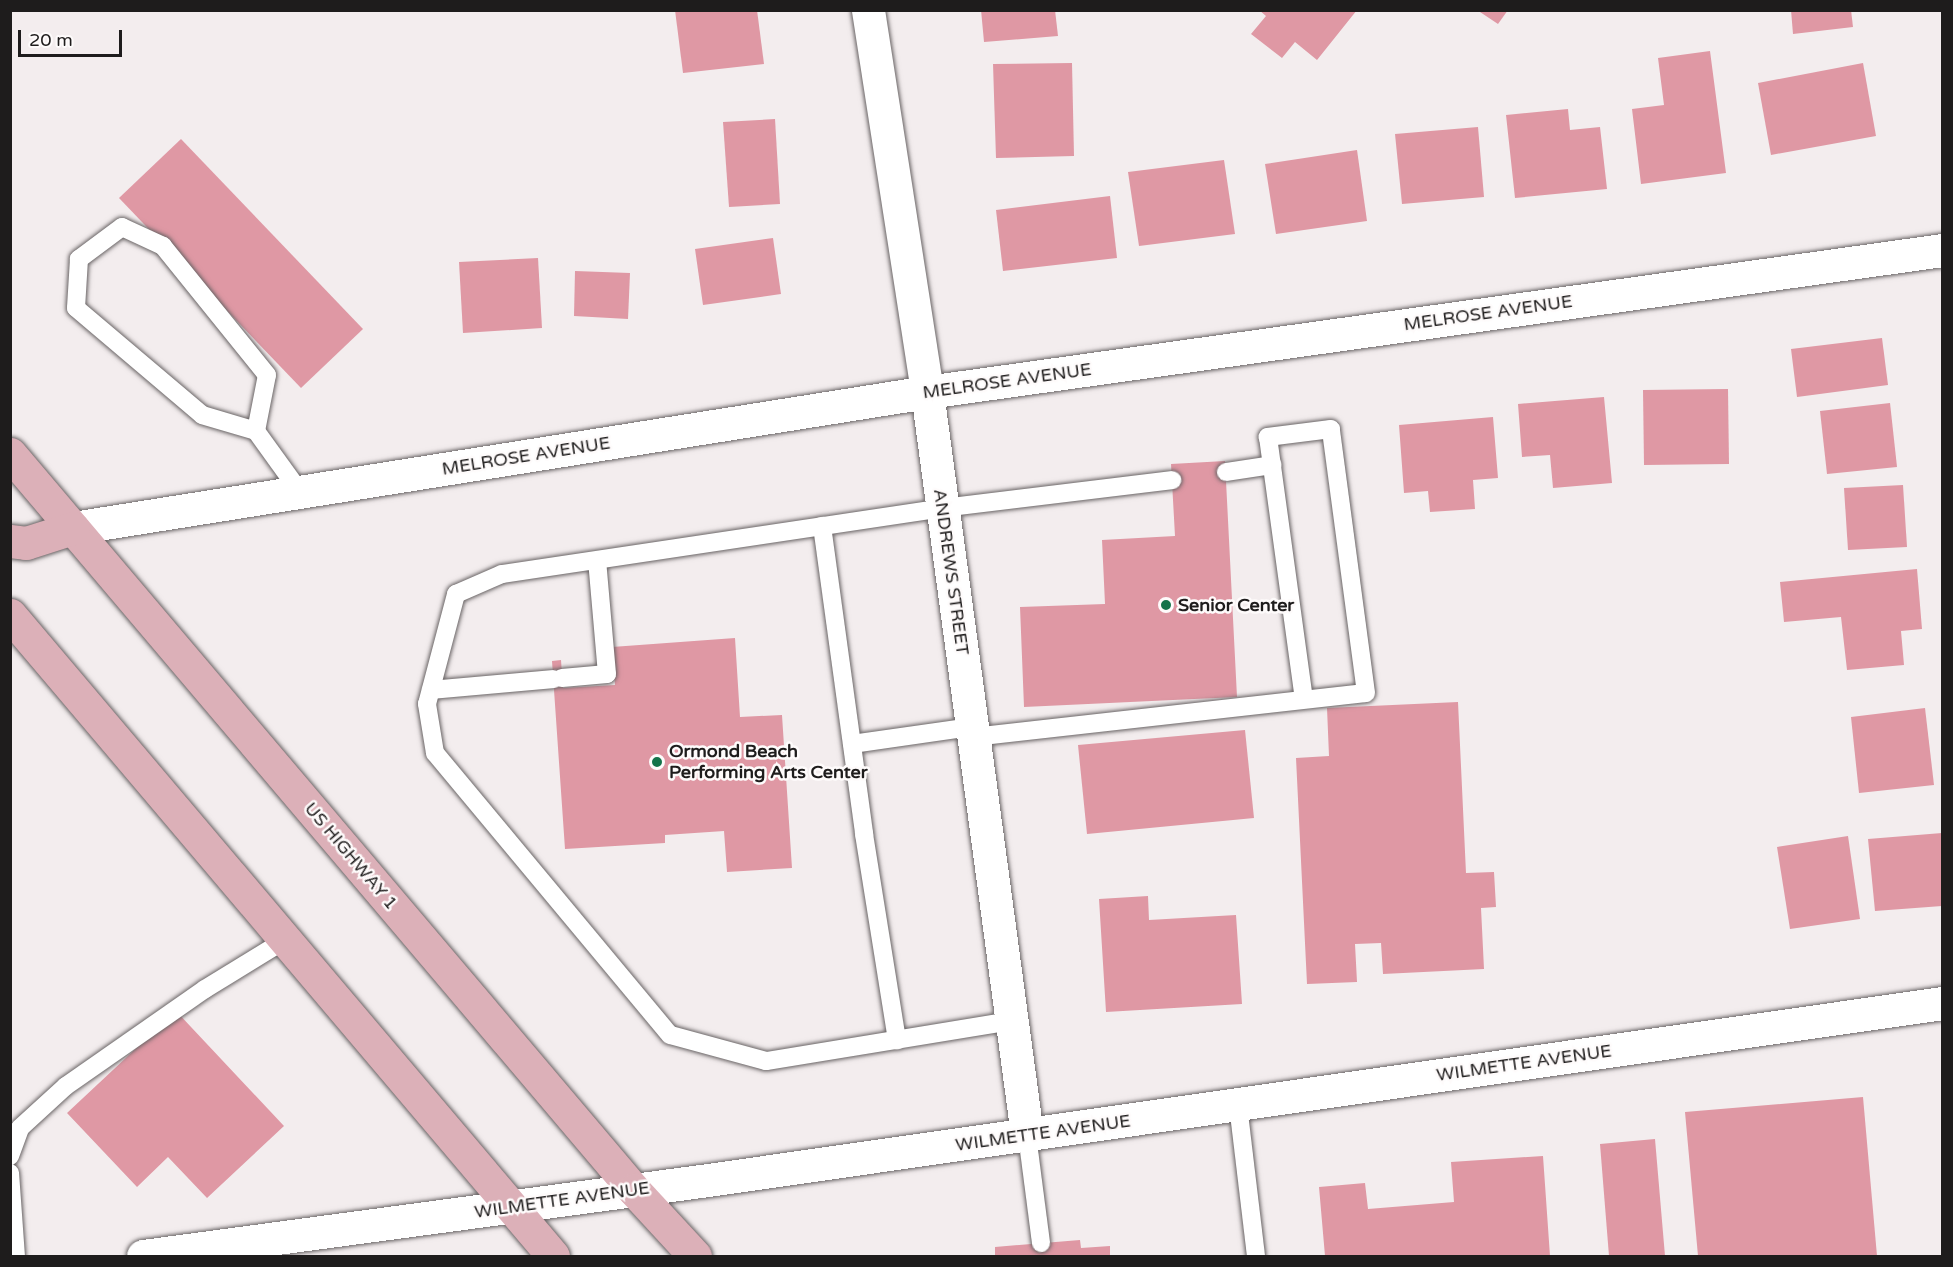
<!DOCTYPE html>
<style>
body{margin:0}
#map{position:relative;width:1953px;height:1267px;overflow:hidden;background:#f3edee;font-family:"Varela Round",sans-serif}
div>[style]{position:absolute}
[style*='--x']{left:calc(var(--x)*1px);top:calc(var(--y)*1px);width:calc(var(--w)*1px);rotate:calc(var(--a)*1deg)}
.building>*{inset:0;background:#df98a4}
.roads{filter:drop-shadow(0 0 2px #696465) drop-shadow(0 0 2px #696465)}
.service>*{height:18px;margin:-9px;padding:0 9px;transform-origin:9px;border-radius:9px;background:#fff}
.minor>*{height:33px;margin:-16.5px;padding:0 16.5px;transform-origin:16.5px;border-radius:16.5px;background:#fff}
.tertiary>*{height:33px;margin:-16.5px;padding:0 16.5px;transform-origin:16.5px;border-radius:16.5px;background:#fff}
.primary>*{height:33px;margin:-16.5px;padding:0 16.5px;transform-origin:16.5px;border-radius:16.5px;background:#dcb0b8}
.dots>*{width:16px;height:16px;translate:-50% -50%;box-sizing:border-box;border:3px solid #fefbfb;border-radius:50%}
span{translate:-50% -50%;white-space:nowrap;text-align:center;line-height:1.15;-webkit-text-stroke:5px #fefbfb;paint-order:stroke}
.street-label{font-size:18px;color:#1e1c1c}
.poi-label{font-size:18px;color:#1e1c1c;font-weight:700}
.left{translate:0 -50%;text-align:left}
.frame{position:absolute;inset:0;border:12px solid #1e1c1c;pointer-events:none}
.scale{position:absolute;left:18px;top:30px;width:104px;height:27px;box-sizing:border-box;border:3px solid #1e1c1c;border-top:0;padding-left:8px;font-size:18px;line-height:21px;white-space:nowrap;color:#1e1c1c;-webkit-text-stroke:4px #fefbfb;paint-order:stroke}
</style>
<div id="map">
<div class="building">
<i style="clip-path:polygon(675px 10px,757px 10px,764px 64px,683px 73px)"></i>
<i style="clip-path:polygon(981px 10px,1055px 10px,1058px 36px,984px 42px)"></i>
<i style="clip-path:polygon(1259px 10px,1357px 10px,1317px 60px,1295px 42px,1282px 58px,1251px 34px,1266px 16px)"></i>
<i style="clip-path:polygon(1477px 10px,1508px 10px,1498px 24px)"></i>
<i style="clip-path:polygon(1791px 10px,1851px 10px,1853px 27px,1793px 34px)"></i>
<i style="clip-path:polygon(1710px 51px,1726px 173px,1641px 184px,1632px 109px,1664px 105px,1658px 58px)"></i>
<i style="clip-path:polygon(1072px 63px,1074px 156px,996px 158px,993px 64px)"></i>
<i style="clip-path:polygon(1863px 63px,1876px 136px,1771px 155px,1758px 83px)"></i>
<i style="clip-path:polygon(1568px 109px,1570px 130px,1600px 127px,1607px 189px,1515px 198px,1506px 115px)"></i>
<i style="clip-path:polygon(775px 119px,780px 204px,729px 207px,723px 122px)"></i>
<i style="clip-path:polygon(1478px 127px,1484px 197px,1402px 204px,1395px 134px)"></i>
<i style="clip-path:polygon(181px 139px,363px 329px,301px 388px,119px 198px)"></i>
<i style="clip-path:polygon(1357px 150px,1367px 221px,1276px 234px,1265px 164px)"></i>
<i style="clip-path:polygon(1224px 160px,1235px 234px,1139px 246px,1128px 172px)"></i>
<i style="clip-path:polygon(1110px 196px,1117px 258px,1003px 271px,996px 210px)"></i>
<i style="clip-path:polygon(773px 238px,781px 294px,703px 305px,695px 249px)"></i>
<i style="clip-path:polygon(538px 258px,542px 328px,463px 333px,459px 262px)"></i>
<i style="clip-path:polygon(575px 271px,630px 273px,628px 319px,574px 316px)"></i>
<i style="clip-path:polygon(1882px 338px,1888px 385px,1797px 397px,1791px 349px)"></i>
<i style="clip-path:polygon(1728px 389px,1729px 464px,1644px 465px,1643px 390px)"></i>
<i style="clip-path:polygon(1604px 397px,1612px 483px,1553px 488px,1550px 455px,1522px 457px,1518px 404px)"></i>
<i style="clip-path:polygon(1890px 403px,1897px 467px,1827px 474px,1820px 411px)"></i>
<i style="clip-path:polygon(1493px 417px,1498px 478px,1473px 480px,1475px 509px,1430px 512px,1428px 491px,1404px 493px,1399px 425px)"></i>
<i style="clip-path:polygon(1225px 461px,1237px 697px,1024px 707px,1020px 607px,1105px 604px,1102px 540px,1175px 536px,1171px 464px)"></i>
<i style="clip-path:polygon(1903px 485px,1907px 547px,1848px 550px,1844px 488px)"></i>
<i style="clip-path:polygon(1917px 569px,1922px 629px,1901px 631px,1904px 665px,1847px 670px,1841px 617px,1784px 622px,1780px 582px)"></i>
<i style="clip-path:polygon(735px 638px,740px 717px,782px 715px,792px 868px,727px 872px,724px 831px,665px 835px,665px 843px,565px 849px,552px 661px,561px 660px,563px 688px,615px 685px,612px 647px)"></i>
<i style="clip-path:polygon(1458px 702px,1466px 873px,1494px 872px,1496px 907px,1481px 908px,1484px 969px,1383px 974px,1381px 943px,1355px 944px,1357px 982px,1307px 984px,1296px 758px,1329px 756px,1327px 708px)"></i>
<i style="clip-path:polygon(1925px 708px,1934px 785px,1859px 793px,1851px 717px)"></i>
<i style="clip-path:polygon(1245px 730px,1254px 818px,1087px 834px,1078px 745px)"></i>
<i style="clip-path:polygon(1942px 833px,1942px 906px,1875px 911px,1868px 839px)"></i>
<i style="clip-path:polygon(1848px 836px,1860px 919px,1790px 929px,1777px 847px)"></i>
<i style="clip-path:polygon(1148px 896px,1149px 920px,1236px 915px,1242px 1004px,1106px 1012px,1099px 899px)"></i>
<i style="clip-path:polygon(176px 1011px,284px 1126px,207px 1198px,168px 1157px,137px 1187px,67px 1113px)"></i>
<i style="clip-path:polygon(1863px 1097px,1877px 1256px,1698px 1256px,1685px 1112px)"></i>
<i style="clip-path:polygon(1655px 1139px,1665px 1256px,1609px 1256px,1600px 1144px)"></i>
<i style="clip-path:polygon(1543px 1156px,1550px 1256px,1325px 1256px,1319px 1187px,1365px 1183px,1368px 1209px,1454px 1202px,1451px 1162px)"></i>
<i style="clip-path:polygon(1080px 1240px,1081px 1248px,1110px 1246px,1110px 1256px,995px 1256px,995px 1247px)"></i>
</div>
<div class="roads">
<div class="service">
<i style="--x:256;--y:431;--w:57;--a:-78.9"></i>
<i style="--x:267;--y:375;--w:166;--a:-128.9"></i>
<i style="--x:163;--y:246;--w:45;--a:-155.1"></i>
<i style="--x:122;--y:227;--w:54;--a:143.3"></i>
<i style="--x:79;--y:259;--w:49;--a:93.5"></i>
<i style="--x:76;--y:308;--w:165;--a:40.3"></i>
<i style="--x:202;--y:415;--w:56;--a:16.5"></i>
<i style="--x:256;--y:431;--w:75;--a:54.2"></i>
<i style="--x:1226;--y:472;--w:47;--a:-8.7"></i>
<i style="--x:822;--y:526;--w:311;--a:82.2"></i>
<i style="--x:864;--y:834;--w:209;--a:80.9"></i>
<i style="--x:562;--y:678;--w:45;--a:-5.1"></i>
<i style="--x:607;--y:674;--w:114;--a:-95"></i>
<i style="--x:431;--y:690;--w:123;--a:-5.1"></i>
<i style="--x:973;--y:737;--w:395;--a:-6.4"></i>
<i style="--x:1366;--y:693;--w:266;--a:-97.6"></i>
<i style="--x:1331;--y:429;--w:64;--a:172.8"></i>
<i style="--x:1268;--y:437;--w:264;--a:82.2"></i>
<i style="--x:852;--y:744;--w:121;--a:-8.1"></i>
<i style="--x:1011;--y:1021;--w:248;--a:170.7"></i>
<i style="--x:766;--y:1061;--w:99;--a:-164.8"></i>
<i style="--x:670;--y:1035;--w:367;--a:-129.8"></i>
<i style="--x:435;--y:753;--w:50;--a:-99.3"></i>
<i style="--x:427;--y:704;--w:114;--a:-75.2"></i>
<i style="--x:456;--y:594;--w:50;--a:-23.5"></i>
<i style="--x:502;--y:574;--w:445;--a:-8.5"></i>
<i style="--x:942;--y:508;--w:232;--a:-6.9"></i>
<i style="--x:1238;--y:1105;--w:152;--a:83.2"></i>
<i style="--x:1027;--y:1135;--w:109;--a:82.6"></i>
<i style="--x:10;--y:1156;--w:30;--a:-70"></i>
<i style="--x:20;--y:1128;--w:62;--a:-42.4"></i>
<i style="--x:66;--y:1086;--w:169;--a:-34.9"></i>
<i style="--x:205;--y:989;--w:94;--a:-31.5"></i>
<i style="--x:10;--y:1173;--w:83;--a:85.9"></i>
</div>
<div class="minor">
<i style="--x:868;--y:10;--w:387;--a:81.2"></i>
<i style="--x:927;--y:392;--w:750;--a:82.33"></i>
<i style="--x:73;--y:528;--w:865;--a:-9.05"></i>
<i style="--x:927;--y:392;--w:1025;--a:-7.96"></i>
</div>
<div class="tertiary">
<i style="--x:143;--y:1256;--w:563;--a:-7.66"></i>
<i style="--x:701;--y:1181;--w:1254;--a:-8.16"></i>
</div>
<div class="primary">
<i style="--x:10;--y:454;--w:965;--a:49.71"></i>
<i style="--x:634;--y:1190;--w:90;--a:47.3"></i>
<i style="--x:10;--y:541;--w:16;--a:7"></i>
<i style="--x:26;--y:543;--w:49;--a:-17.7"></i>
<i style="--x:10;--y:615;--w:840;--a:49.73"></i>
</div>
</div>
<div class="dots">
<i style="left:1166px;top:605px;background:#14734a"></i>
<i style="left:657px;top:762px;background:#14734a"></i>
</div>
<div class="street-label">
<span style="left:1488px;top:313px;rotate:-8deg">MELROSE AVENUE</span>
<span style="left:1007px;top:381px;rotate:-8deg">MELROSE AVENUE</span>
<span style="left:526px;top:456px;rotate:-9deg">MELROSE AVENUE</span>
<span style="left:951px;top:572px;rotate:82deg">ANDREWS STREET</span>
<span style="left:351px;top:856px;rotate:50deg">US HIGHWAY 1</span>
<span style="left:1524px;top:1063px;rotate:-8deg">WILMETTE AVENUE</span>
<span style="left:1043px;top:1133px;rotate:-8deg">WILMETTE AVENUE</span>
<span style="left:562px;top:1200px;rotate:-8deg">WILMETTE AVENUE</span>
</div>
<div class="poi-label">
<span class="left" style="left:1178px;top:605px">Senior Center</span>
<span class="left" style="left:669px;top:762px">Ormond Beach<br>Performing Arts Center</span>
</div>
<div class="frame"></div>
<div class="scale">20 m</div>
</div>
